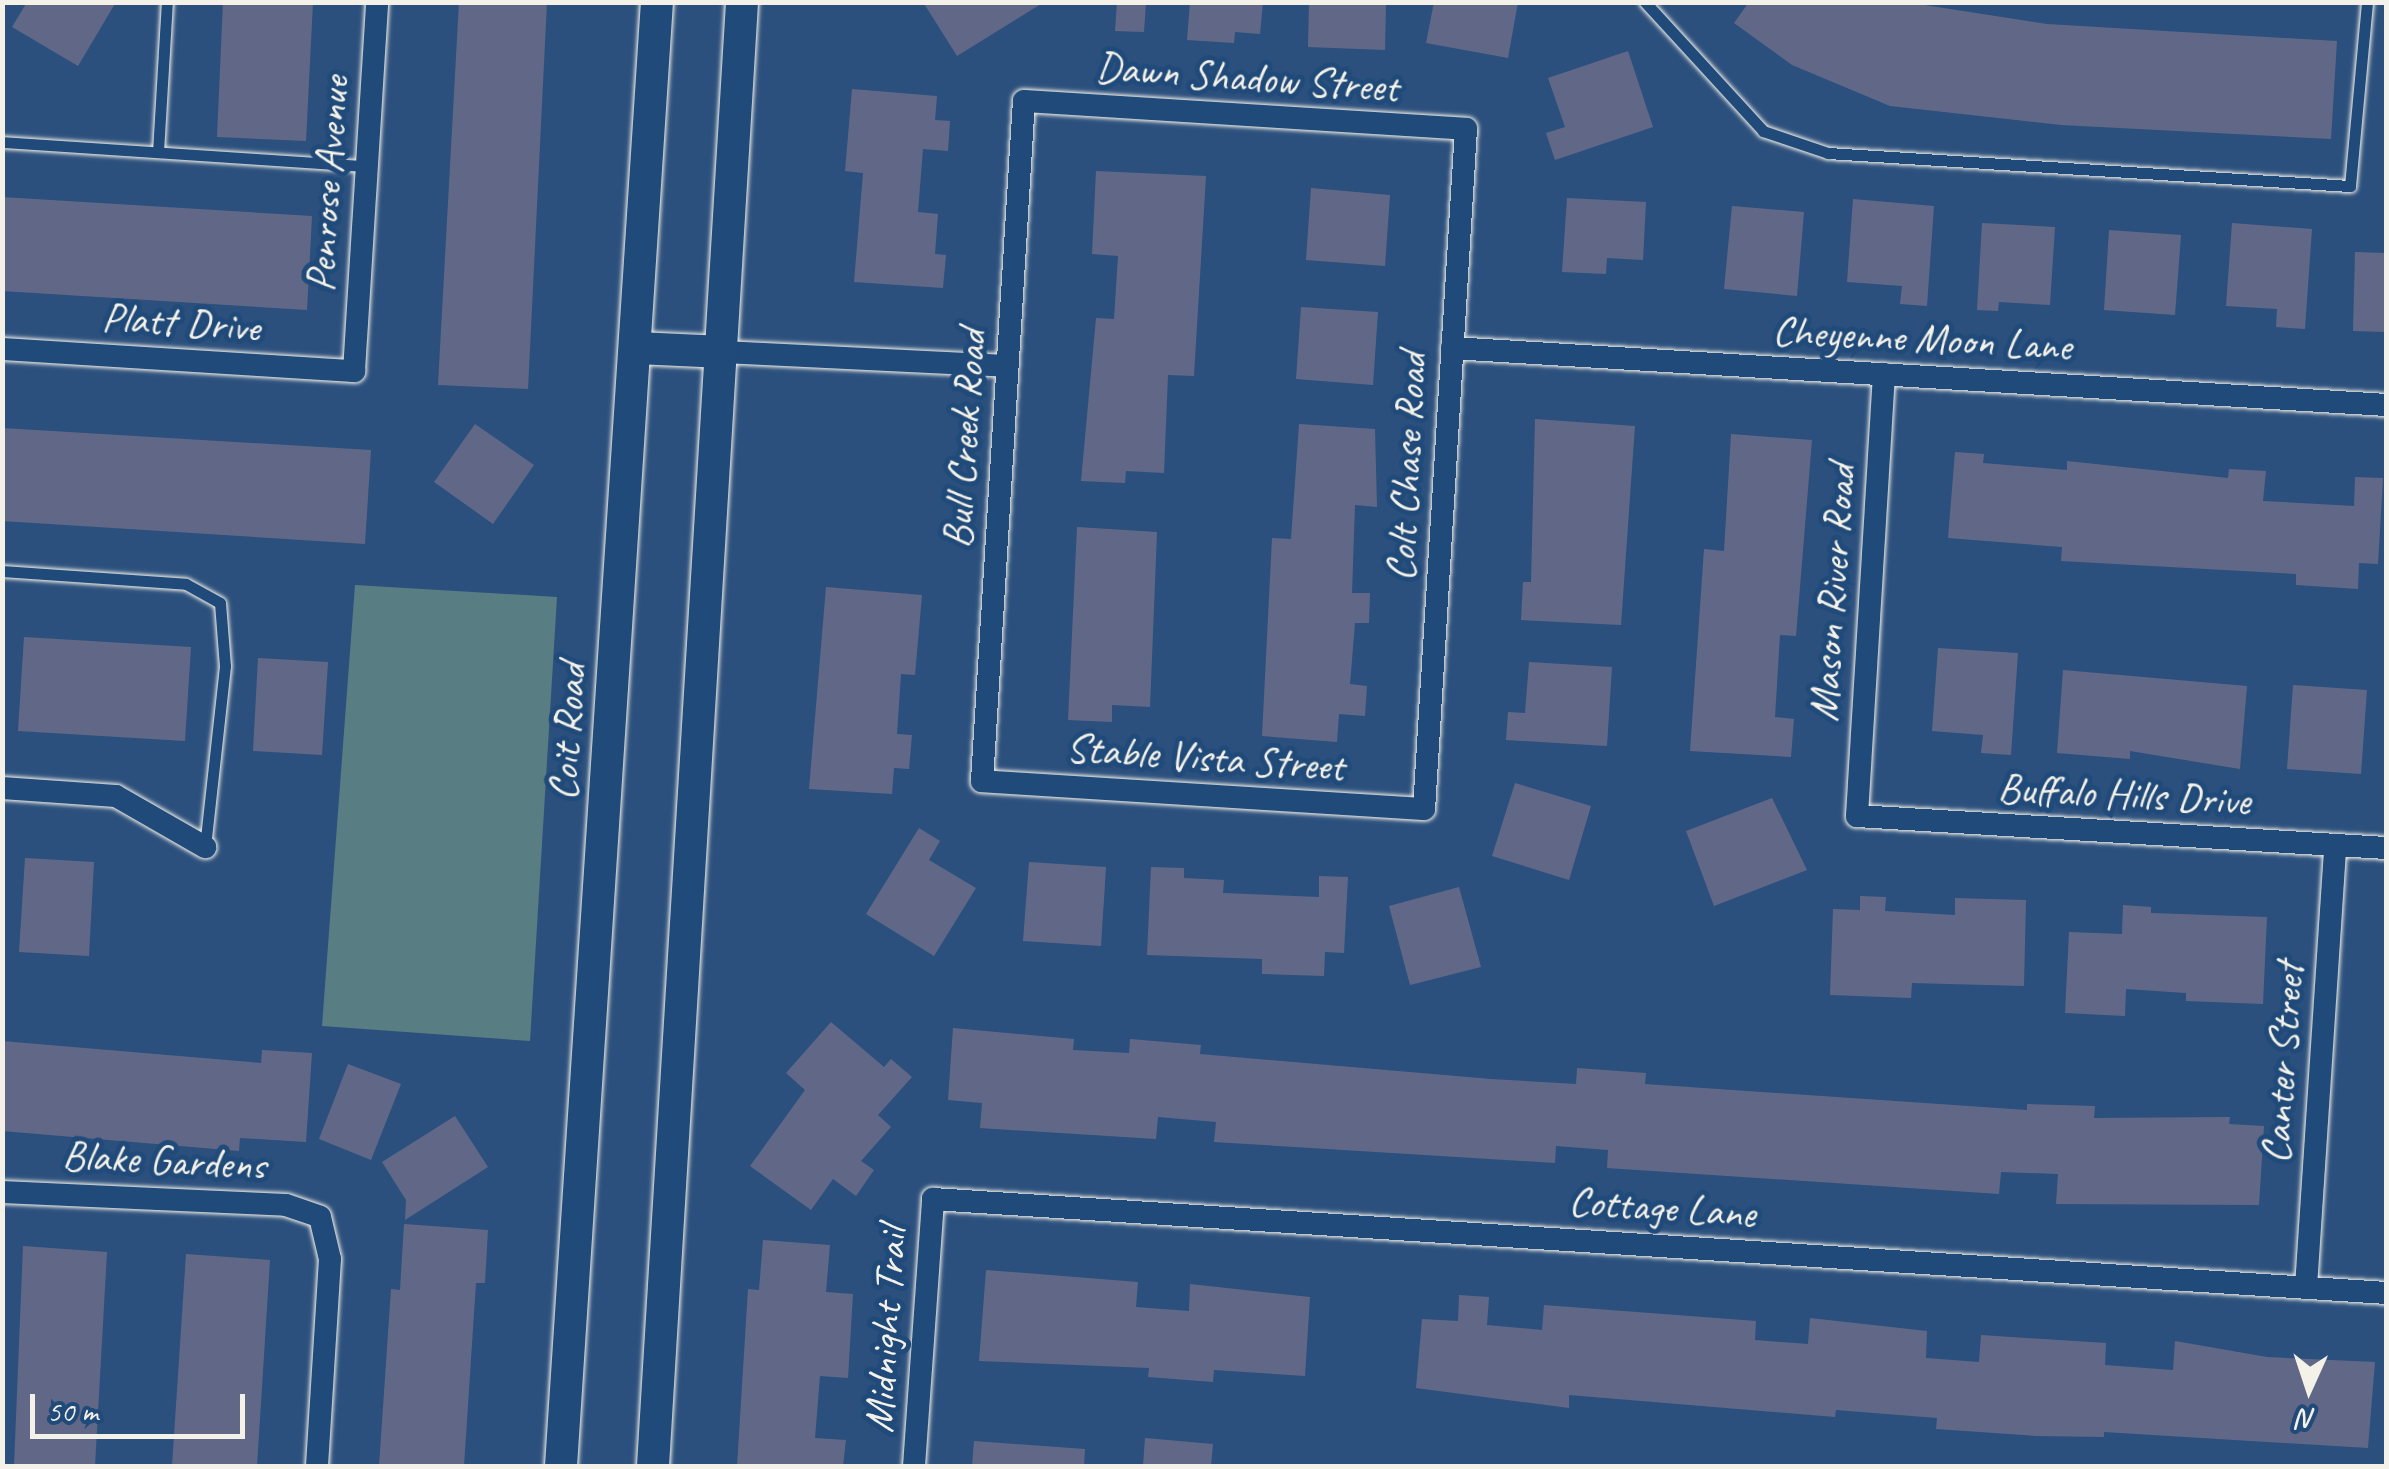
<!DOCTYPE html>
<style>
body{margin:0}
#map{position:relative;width:2389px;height:1469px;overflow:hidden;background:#2c507d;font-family:Caveat,sans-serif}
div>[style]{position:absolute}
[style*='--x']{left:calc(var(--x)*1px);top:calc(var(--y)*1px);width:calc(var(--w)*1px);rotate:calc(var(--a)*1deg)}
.green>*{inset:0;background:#587e84}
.building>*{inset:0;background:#616887}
.roads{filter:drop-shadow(0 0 2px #f4f1e8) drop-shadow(0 0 2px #f4f1e8)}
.service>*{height:11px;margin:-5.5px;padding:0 5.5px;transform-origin:5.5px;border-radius:5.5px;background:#1f4a7a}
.minor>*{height:22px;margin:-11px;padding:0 11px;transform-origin:11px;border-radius:11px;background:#1f4a7a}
.secondary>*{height:32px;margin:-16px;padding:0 16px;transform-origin:16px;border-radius:16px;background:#1f4a7a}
span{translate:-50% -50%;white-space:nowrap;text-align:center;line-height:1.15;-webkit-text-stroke:10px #1f4a7a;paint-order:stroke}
.street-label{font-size:42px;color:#f4f1e8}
.frame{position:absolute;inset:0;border:5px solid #f4f1e8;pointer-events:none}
.north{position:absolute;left:2259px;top:1339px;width:100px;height:100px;-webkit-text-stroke:8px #1f4a7a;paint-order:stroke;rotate:183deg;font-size:28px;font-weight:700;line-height:40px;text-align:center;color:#f4f1e8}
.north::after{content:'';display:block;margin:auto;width:35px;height:45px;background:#f4f1e8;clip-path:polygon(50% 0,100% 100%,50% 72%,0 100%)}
.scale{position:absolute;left:30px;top:1394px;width:215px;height:45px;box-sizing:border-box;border:5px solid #f4f1e8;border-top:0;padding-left:12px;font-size:30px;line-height:35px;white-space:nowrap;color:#f4f1e8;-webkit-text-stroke:8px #1f4a7a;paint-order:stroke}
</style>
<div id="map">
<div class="green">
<i style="clip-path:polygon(355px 585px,557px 597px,530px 1041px,322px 1026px)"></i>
</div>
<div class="building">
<i style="clip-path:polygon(27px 2px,116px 2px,78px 66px,12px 27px)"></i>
<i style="clip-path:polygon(223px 2px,313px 2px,306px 141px,217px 137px)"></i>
<i style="clip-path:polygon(459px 2px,547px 2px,528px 389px,438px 385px)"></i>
<i style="clip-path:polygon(923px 2px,1044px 2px,957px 56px)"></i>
<i style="clip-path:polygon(1117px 2px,1146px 2px,1144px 32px,1115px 31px)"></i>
<i style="clip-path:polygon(1190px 2px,1263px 2px,1260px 34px,1235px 32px,1234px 43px,1187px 40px)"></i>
<i style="clip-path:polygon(1309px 2px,1386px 2px,1385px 50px,1308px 47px)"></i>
<i style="clip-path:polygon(1434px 2px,1518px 2px,1508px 58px,1426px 43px)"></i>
<i style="clip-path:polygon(1749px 2px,1905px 2px,2047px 24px,2337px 41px,2331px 139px,2061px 125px,1890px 106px,1792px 65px,1734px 23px)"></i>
<i style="clip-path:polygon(1628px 51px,1653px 127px,1555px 160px,1546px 133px,1565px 127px,1548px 78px)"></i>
<i style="clip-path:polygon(852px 89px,937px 96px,935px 120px,950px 121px,948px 151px,923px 149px,918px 212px,938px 214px,935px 254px,946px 255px,943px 288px,854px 282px,863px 173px,845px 171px)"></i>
<i style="clip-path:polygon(1096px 171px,1206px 176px,1194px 376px,1168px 375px,1164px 473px,1126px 471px,1125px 483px,1081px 481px,1096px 318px,1114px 319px,1118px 256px,1092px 254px)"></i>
<i style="clip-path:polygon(1311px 188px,1390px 195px,1385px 266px,1306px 260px)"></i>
<i style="clip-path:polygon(2px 197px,312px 216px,307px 310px,2px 291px)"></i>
<i style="clip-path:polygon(1567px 198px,1646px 202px,1643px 260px,1607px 258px,1606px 274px,1562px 272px)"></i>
<i style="clip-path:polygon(1853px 199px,1934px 206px,1927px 306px,1900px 304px,1902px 286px,1847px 282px)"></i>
<i style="clip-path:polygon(1732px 206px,1804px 212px,1797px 296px,1724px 289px)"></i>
<i style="clip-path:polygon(1982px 223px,2055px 227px,2050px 305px,1999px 302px,1998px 311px,1977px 310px)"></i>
<i style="clip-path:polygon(2232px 223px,2312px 229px,2305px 329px,2276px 327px,2277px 309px,2226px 306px)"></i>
<i style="clip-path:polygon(2109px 230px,2181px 235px,2175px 315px,2104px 310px)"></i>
<i style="clip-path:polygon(2355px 252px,2386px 253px,2386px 332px,2353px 331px)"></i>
<i style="clip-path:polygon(1301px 307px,1378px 312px,1373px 385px,1296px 379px)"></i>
<i style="clip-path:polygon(1535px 419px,1635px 426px,1621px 625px,1521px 620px,1523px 582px,1531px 582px)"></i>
<i style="clip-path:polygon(475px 424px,534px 465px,493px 524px,434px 482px)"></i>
<i style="clip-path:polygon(1299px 424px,1375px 429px,1377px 507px,1355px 505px,1352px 593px,1370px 593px,1369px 623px,1355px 623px,1350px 684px,1367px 686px,1365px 716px,1339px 714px,1337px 742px,1262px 736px,1272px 538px,1291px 539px)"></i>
<i style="clip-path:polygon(2px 428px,371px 450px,365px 544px,2px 521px)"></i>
<i style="clip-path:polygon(1731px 434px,1812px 440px,1796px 636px,1780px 635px,1775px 717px,1794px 719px,1791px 757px,1690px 751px,1704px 549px,1724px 551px)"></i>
<i style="clip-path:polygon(1955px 452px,1984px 454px,1983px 463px,2067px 470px,2067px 461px,2228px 478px,2229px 469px,2266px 471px,2263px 501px,2354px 506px,2355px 477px,2383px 478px,2378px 564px,2359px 563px,2358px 589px,2296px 585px,2296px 574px,2061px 561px,2062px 547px,1948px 538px)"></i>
<i style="clip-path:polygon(1077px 527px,1157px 532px,1150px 707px,1112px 705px,1112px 722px,1068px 720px)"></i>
<i style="clip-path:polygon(826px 587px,922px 595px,915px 675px,901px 674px,897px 734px,912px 735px,909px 769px,894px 768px,892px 794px,809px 789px)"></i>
<i style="clip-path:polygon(24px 637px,191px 647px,185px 741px,18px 731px)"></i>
<i style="clip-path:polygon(1938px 648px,2018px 653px,2011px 755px,1981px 753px,1983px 735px,1932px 731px)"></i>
<i style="clip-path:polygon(258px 658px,328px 662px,322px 755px,253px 751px)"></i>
<i style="clip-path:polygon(1529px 662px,1612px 667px,1607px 746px,1506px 740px,1508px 712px,1525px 713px)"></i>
<i style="clip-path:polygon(2063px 670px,2247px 686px,2240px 769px,2130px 751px,2130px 759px,2057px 753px)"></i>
<i style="clip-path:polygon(2293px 685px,2367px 690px,2361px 774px,2287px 769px)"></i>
<i style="clip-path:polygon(1515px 783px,1591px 806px,1569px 880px,1492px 856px)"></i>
<i style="clip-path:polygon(1772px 798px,1807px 870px,1714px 906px,1686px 831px)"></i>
<i style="clip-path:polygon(919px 828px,940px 841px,929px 860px,976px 888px,934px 956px,866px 914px)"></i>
<i style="clip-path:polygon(25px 858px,94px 862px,89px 956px,19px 952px)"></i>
<i style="clip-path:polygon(1029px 862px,1106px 867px,1101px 946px,1023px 941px)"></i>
<i style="clip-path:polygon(1151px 867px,1184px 868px,1184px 878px,1224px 880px,1223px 893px,1319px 897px,1319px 876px,1348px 877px,1344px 953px,1325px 952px,1324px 976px,1262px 974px,1262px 959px,1147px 955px)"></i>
<i style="clip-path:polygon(1459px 887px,1481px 967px,1410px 985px,1389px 906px)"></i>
<i style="clip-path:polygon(1860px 896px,1886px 897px,1885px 911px,1955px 915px,1955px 898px,2026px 900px,2024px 986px,1912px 983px,1911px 998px,1830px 995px,1833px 909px,1860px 910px)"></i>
<i style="clip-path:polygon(2123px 905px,2151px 907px,2151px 913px,2267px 917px,2263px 1004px,2186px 1001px,2186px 993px,2126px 989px,2125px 1016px,2065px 1013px,2069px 932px,2122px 934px)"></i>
<i style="clip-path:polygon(831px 1022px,884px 1067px,891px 1059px,912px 1077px,878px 1115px,891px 1127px,861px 1161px,874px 1170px,856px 1196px,833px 1179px,811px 1210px,750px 1166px,805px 1090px,786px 1073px)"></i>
<i style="clip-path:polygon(953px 1028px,1074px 1039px,1073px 1050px,1129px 1053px,1130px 1039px,1201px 1045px,1200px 1054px,1491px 1079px,1576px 1084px,1577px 1068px,1646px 1073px,1645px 1084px,2027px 1110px,2027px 1104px,2095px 1106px,2094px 1118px,2230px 1117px,2229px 1124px,2264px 1126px,2259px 1205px,2056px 1204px,2058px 1174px,2001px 1172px,1999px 1194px,1607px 1168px,1608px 1150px,1556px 1146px,1555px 1163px,1214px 1142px,1216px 1122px,1158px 1117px,1156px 1139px,980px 1128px,982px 1103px,948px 1100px)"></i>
<i style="clip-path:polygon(2px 1041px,261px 1063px,262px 1050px,312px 1053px,306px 1142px,240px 1138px,239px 1151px,2px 1131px)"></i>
<i style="clip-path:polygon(348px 1064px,401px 1084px,371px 1160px,319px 1139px)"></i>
<i style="clip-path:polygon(455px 1116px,488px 1167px,405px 1220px,406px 1200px,382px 1162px)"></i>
<i style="clip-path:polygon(404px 1224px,488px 1230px,485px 1283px,476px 1283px,464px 1466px,379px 1466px,391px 1289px,400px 1290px)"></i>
<i style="clip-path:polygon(763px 1240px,830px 1245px,826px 1292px,853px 1294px,848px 1378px,820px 1376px,815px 1438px,846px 1440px,843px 1466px,737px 1466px,748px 1289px,759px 1290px)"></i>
<i style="clip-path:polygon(23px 1246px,107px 1252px,95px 1466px,14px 1466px)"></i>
<i style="clip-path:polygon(186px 1254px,270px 1260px,257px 1466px,172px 1466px)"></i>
<i style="clip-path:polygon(986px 1270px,1138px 1282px,1136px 1307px,1189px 1311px,1190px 1284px,1310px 1297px,1305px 1376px,1214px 1370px,1213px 1382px,1148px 1377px,1149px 1368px,979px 1361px)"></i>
<i style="clip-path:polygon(1459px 1295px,1489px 1297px,1487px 1325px,1542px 1330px,1544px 1305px,1756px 1321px,1755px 1340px,1808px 1344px,1810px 1318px,1927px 1331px,1926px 1358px,1979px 1362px,1981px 1335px,2106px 1343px,2105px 1365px,2173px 1370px,2175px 1341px,2267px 1357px,2375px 1362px,2368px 1448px,2104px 1432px,2104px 1437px,2036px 1436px,1936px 1429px,1937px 1418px,1836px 1410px,1835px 1417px,1569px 1395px,1569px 1408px,1416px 1388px,1422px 1319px,1458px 1321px)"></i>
<i style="clip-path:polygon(1145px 1438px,1213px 1444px,1211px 1466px,1143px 1466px)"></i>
<i style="clip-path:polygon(974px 1441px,1085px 1449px,1084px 1466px,972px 1466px)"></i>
</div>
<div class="roads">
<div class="service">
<i style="--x:1645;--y:2;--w:175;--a:47.5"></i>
<i style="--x:1763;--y:131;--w:69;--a:18.7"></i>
<i style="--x:1828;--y:153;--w:523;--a:3.62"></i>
<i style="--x:2350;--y:186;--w:185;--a:-84.7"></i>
<i style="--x:2;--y:142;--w:366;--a:3.8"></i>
<i style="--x:158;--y:152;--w:150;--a:-86.6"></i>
<i style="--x:2;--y:571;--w:184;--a:4"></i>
<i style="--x:186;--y:584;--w:39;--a:29"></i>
<i style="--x:220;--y:603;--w:63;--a:85.5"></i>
<i style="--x:225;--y:666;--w:182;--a:96.3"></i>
</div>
<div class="minor">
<i style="--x:1024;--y:101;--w:443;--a:3.6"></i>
<i style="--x:1466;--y:129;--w:681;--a:93.53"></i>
<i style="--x:1424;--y:809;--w:443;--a:-176.4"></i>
<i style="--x:982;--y:781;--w:681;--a:-86.47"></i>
<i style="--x:1452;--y:348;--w:936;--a:3.49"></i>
<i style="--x:2;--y:349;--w:353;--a:3.6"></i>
<i style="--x:354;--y:371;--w:370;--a:-86.4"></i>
<i style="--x:723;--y:352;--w:284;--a:2.8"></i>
<i style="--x:1884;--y:374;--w:443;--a:93.5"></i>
<i style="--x:1857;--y:816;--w:530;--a:3.46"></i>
<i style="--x:2;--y:788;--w:114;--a:4"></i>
<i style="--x:116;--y:796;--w:103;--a:29.8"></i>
<i style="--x:2;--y:1192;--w:284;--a:2.6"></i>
<i style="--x:286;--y:1205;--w:36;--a:19"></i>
<i style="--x:320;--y:1217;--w:43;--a:76.6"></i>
<i style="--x:330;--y:1259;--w:207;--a:93.6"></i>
<i style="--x:2306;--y:1287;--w:443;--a:-86.2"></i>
<i style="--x:914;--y:1466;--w:268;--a:-85.9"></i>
<i style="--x:933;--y:1199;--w:1456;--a:3.7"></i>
</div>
<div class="secondary">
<i style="--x:637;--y:348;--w:86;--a:2.7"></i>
<i style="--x:561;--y:1466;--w:1467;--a:-86.25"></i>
<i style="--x:653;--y:1466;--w:1467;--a:-86.52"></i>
</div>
</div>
<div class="street-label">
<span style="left:1247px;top:78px;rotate:4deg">Dawn Shadow Street</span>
<span style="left:328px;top:184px;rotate:-86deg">Penrose Avenue</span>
<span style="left:181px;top:323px;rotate:4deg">Platt Drive</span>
<span style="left:1922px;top:339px;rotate:3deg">Cheyenne Moon Lane</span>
<span style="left:965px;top:439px;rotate:-86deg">Bull Creek Road</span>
<span style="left:1407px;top:467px;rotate:-87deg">Colt Chase Road</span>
<span style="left:1833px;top:593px;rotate:-86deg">Mason River Road</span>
<span style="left:568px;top:732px;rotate:-86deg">Coit Road</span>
<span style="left:1205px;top:758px;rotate:4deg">Stable Vista Street</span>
<span style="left:2124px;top:795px;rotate:3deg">Buffalo Hills Drive</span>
<span style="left:2283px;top:1063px;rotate:-86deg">Canter Street</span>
<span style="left:164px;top:1161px;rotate:3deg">Blake Gardens</span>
<span style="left:1662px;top:1208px;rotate:4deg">Cottage Lane</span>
<span style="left:886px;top:1330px;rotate:-86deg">Midnight Trail</span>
</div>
<div class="frame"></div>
<div class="north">N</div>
<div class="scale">50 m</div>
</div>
